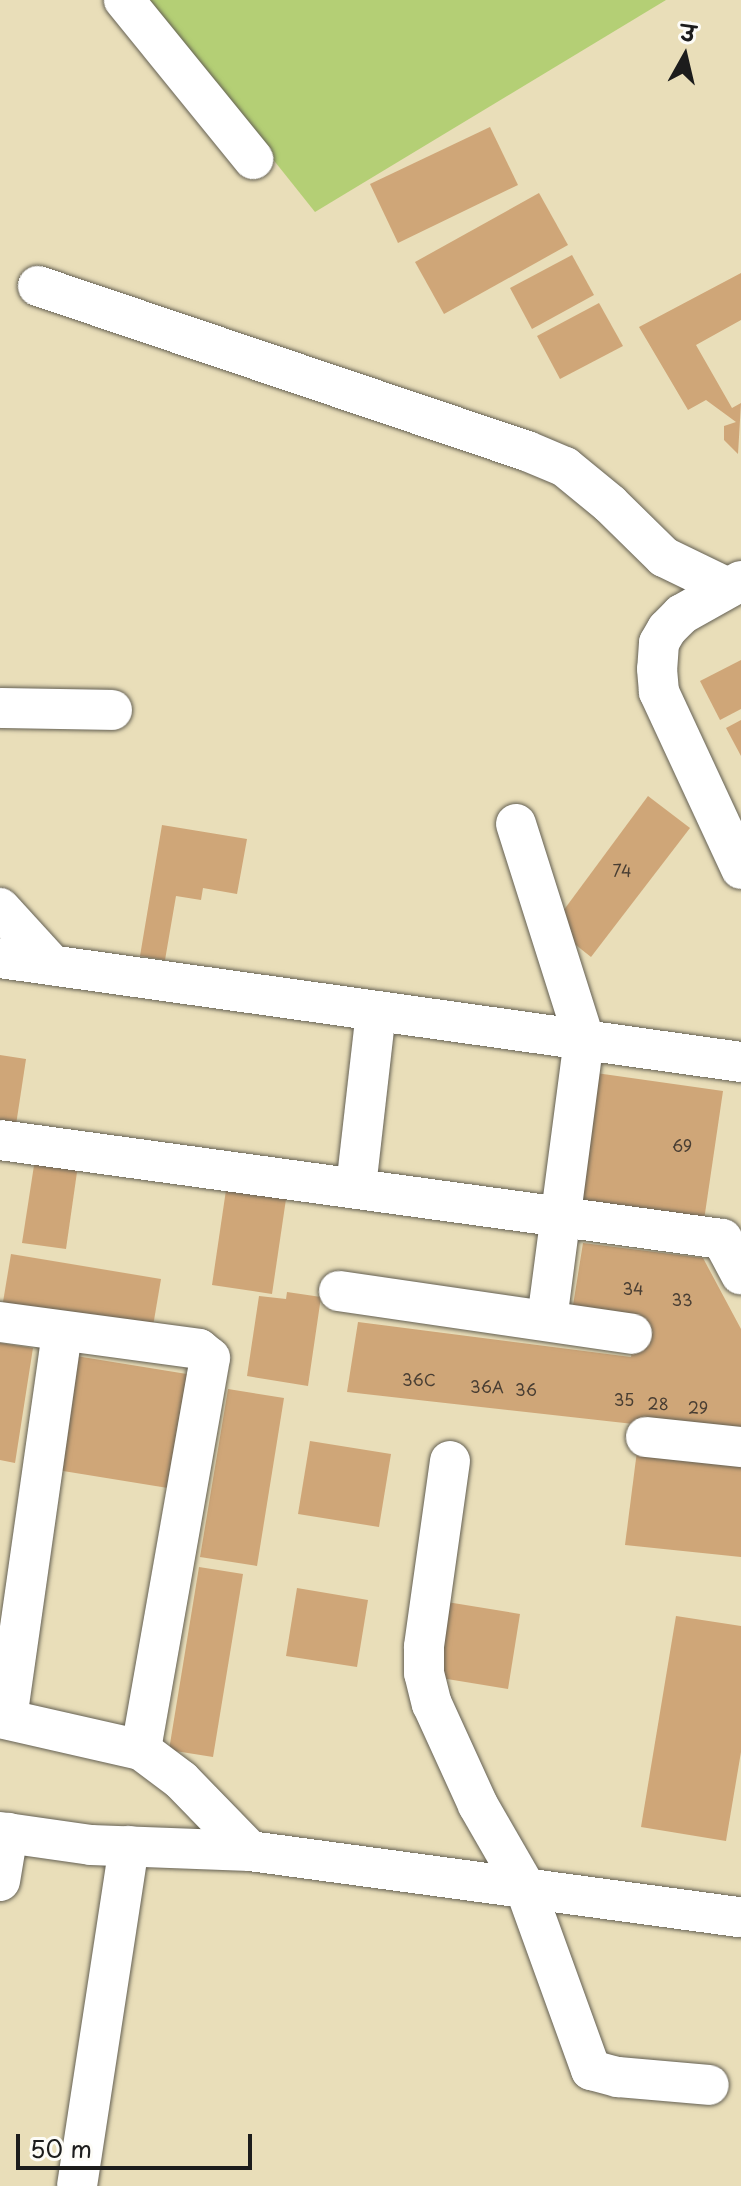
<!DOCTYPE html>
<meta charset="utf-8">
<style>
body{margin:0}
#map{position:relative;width:741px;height:2186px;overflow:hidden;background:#e9deb9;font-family:"Playpen Sans","Playpen Sans Deva",sans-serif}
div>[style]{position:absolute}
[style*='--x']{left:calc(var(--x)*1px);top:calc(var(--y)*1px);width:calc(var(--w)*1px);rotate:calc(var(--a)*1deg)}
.green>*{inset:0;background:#b4cf75}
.building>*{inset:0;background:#cfa678}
.roads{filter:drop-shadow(0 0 2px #646053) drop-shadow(0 0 2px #646053)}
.minor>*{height:40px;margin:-20px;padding:0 20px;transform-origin:20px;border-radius:20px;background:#fff}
span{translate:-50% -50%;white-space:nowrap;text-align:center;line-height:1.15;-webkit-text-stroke:7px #fdfcf7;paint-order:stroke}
.number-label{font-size:16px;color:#493e33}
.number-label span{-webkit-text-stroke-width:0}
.north{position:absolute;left:645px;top:16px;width:80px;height:80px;-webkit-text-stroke:6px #fdfcf7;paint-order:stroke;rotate:8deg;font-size:22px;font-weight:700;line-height:32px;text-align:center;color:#1c1c1c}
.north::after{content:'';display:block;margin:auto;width:28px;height:36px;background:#1c1c1c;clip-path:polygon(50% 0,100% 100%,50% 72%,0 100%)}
.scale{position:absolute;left:16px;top:2134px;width:236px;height:36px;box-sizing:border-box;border:4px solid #1c1c1c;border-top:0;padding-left:10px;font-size:24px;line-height:28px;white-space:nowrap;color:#1c1c1c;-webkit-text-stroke:6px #fdfcf7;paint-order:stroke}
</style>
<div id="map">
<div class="green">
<i style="clip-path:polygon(146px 0,666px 0,315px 212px)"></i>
</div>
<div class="building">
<i style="clip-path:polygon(490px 127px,518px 185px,398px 243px,370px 184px)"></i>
<i style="clip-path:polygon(539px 193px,568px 245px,444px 314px,415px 262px)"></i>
<i style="clip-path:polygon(572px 255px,594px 295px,532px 329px,510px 288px)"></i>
<i style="clip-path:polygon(741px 273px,741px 320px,696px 345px,732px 408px,741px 403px,738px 454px,724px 440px,724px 426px,736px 422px,706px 400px,688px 410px,639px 327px)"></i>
<i style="clip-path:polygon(599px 303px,623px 346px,560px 379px,537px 336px)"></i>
<i style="clip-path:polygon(741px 660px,741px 709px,720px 720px,700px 681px)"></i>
<i style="clip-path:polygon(741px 720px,741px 756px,726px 728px)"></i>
<i style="clip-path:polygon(648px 796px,690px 828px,591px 957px,552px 926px)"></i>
<i style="clip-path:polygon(162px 825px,247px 839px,237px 894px,203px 888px,201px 900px,176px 896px,165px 960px,140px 956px)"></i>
<i style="clip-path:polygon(0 1055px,26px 1059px,14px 1138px,0 1136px)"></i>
<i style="clip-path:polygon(589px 1072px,723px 1091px,703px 1227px,569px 1207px)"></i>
<i style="clip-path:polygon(35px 1159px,78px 1165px,66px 1249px,22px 1243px)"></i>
<i style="clip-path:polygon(226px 1190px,286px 1199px,272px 1294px,212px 1285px)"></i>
<i style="clip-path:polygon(583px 1243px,703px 1258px,741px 1329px,741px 1436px,347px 1392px,358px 1322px,631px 1357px,636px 1328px,571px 1318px)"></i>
<i style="clip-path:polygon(11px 1254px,161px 1279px,151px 1338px,1px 1314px)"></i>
<i style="clip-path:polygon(287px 1292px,321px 1297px,308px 1386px,247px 1376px,259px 1296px,286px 1299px)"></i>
<i style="clip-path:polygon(0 1343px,33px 1348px,15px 1463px,0 1460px)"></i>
<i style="clip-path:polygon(76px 1356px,193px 1375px,174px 1489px,57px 1470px)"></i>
<i style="clip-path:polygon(228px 1389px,284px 1398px,257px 1566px,200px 1557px)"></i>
<i style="clip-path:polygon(310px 1441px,391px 1454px,379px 1527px,298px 1514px)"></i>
<i style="clip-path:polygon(637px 1451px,741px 1462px,741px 1557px,625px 1545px)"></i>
<i style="clip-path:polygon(199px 1567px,243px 1574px,213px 1757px,169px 1750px)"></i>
<i style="clip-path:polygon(297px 1588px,368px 1600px,357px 1667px,286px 1656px)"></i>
<i style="clip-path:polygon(447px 1602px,520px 1614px,508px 1689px,435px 1677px)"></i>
<i style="clip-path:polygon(676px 1616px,741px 1626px,741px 1752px,726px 1841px,641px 1827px)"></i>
</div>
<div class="roads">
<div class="minor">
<i style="--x:124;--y:0;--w:205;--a:50.9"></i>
<i style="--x:38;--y:286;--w:516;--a:18.65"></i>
<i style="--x:527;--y:451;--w:41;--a:22.8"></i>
<i style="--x:565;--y:467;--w:58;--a:39.4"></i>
<i style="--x:610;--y:504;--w:76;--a:44.5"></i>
<i style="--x:664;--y:557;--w:71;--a:25.8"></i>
<i style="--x:741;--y:581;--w:68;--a:150.8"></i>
<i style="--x:682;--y:614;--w:21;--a:135"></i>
<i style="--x:667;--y:629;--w:16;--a:120"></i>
<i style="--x:659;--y:643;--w:26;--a:94"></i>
<i style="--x:657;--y:669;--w:23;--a:85"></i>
<i style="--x:659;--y:692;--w:195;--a:65.1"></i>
<i style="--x:0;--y:708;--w:112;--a:1"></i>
<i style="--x:516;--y:824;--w:225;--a:72.4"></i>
<i style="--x:584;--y:1039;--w:284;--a:97.5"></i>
<i style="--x:0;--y:908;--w:77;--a:47.6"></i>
<i style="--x:0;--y:958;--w:748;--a:7.99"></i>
<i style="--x:0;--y:1140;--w:729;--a:7.81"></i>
<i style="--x:722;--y:1239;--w:40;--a:62"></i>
<i style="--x:356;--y:1187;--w:177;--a:-83.5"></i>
<i style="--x:339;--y:1291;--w:296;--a:8.3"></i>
<i style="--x:0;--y:1322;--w:201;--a:7.7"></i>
<i style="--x:199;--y:1349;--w:14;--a:39"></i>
<i style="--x:210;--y:1358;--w:398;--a:100"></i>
<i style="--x:646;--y:1437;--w:96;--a:6"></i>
<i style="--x:450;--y:1461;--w:188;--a:98"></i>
<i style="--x:424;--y:1647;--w:26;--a:90"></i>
<i style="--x:424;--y:1673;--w:32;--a:76"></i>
<i style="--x:432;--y:1704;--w:111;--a:65.5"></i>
<i style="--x:478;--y:1805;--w:92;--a:60.1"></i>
<i style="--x:524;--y:1885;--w:197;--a:70.1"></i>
<i style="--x:591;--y:2070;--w:28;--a:15"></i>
<i style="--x:618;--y:2077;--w:91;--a:5"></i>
<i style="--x:0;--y:1718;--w:145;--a:12.8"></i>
<i style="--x:141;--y:1750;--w:50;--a:36.9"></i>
<i style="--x:181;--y:1780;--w:99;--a:45.8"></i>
<i style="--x:7;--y:1719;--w:391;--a:-81.9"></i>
<i style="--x:0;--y:1832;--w:92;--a:8.1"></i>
<i style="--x:91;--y:1845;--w:159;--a:2.2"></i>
<i style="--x:250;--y:1851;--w:495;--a:7.7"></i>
<i style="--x:0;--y:1881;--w:49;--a:-80.5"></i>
<i style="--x:77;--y:2186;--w:344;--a:-81.3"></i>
</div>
</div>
<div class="number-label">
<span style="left:622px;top:870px">74</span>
<span style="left:682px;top:1145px">69</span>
<span style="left:633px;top:1288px">34</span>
<span style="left:682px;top:1299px">33</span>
<span style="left:419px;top:1379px">36C</span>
<span style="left:487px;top:1386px">36A</span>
<span style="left:526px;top:1389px">36</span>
<span style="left:624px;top:1399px">35</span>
<span style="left:658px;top:1403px">28</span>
<span style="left:698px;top:1407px">29</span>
</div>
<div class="north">उ</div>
<div class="scale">50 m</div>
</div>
